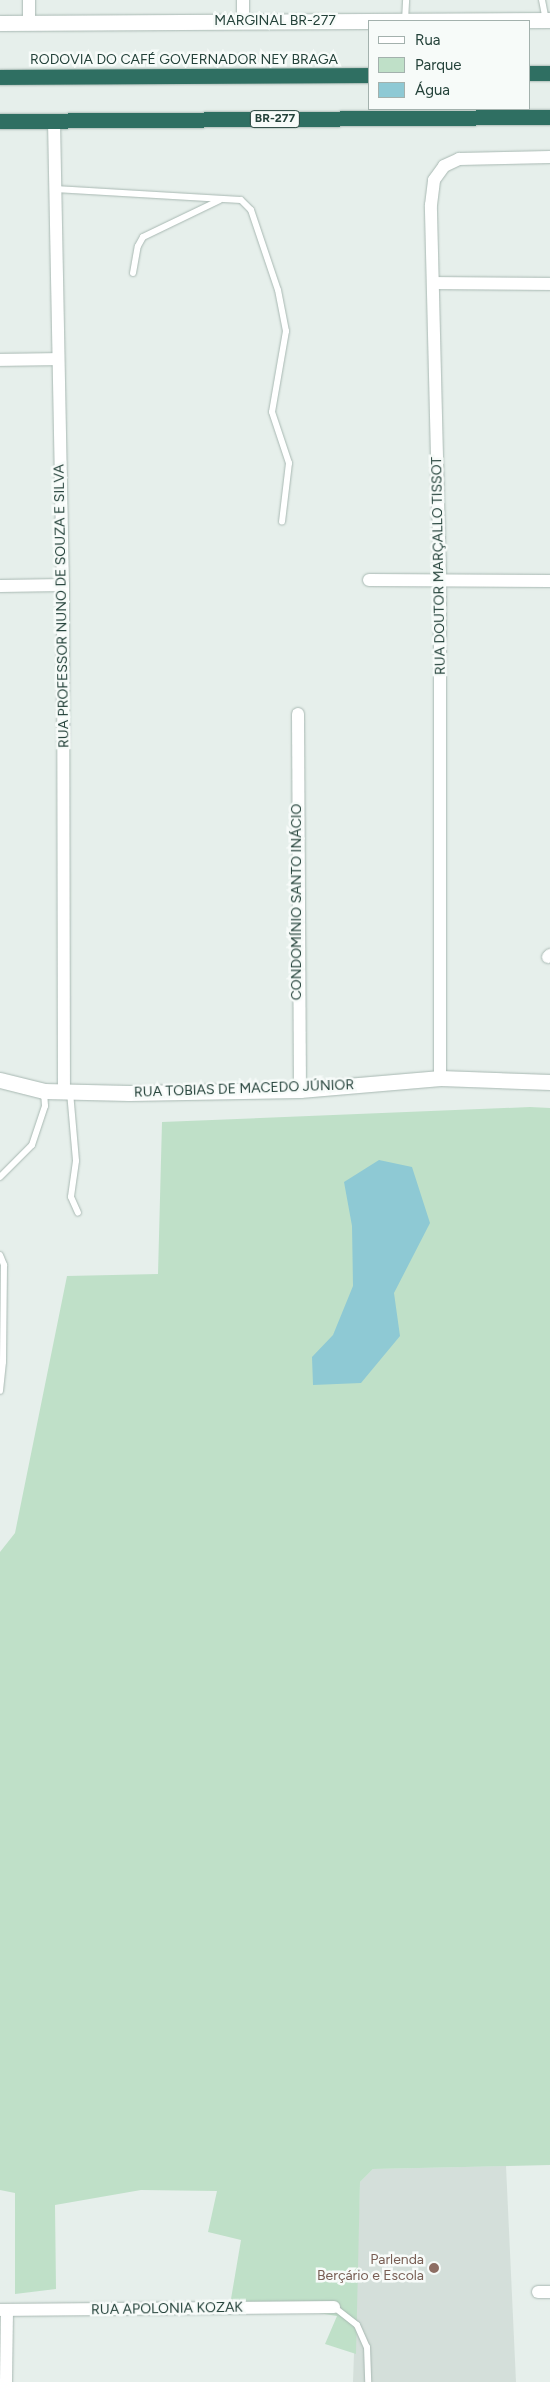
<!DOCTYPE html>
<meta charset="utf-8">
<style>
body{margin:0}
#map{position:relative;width:550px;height:2382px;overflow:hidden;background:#e6efeb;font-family:Figtree,sans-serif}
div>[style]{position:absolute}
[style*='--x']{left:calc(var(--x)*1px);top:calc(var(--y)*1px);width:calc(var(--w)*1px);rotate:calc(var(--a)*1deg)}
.built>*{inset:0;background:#d4dfda}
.green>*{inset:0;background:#bfe0c8}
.water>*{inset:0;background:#8ec9d4}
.roads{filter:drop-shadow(0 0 1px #a8b8b2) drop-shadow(0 0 1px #a8b8b2)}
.lane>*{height:6px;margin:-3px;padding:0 3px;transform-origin:3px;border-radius:3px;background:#fff}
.street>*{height:12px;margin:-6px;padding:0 6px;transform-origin:6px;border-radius:6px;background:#fff}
.secondary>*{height:15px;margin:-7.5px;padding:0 7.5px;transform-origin:7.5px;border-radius:7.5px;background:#fff}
.highway>*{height:15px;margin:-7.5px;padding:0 7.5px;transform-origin:7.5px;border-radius:7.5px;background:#2f6f62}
.dots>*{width:14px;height:14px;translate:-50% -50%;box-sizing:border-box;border:2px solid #f7fbf9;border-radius:50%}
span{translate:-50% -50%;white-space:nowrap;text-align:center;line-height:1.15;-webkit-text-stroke:5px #f7fbf9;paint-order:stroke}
.shield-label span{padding:1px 4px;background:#f7fbf9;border:1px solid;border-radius:4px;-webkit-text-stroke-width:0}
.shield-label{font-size:12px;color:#24423a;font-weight:700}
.street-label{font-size:14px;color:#24423a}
.education-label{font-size:14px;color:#785e54}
.right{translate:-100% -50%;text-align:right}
.legend{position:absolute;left:368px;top:20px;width:162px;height:90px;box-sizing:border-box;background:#f7fbf9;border:1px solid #a3b1ad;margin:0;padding:6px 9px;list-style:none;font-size:15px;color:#24423a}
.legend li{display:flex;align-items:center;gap:10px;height:25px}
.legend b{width:25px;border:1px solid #a3b1ad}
</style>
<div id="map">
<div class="built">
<i style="clip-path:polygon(506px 2166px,516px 2382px,353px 2382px,360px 2182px,373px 2169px)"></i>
</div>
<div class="green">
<i style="clip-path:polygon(530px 1107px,550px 1108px,550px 2165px,373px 2169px,360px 2182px,356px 2354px,325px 2344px,337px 2316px,231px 2299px,241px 2240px,208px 2232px,217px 2191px,141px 2190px,55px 2205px,56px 2289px,15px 2294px,15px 2193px,0 2190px,0 1552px,15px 1533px,67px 1276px,158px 1274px,162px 1122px)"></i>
</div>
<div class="water">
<i style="clip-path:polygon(379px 1160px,412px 1167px,430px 1223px,394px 1293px,400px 1336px,361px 1383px,313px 1385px,312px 1357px,333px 1335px,353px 1286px,352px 1226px,344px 1182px)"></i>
</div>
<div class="roads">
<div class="lane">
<i style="--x:542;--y:0;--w:20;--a:79"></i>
<i style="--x:405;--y:21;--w:21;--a:-87"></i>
<i style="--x:55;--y:189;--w:186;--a:3.4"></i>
<i style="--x:241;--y:200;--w:14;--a:45"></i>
<i style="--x:251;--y:210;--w:84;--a:71.4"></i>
<i style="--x:278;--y:290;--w:42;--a:79"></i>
<i style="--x:286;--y:331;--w:82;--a:99.8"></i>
<i style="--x:272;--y:412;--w:54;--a:71.6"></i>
<i style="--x:289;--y:463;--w:59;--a:96.8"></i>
<i style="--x:133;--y:273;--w:27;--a:-80"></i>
<i style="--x:138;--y:246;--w:10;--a:-61"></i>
<i style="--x:143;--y:237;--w:85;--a:-25.7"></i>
<i style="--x:70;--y:1092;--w:69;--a:85"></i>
<i style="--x:76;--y:1161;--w:36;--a:98"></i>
<i style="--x:71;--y:1197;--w:17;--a:66"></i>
<i style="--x:0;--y:1177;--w:45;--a:-45"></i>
<i style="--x:32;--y:1145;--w:41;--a:-71.6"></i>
<i style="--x:45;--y:1106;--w:15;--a:-94"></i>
<i style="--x:0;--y:1255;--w:11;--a:68"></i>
<i style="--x:4;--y:1265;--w:97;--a:90.6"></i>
<i style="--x:3;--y:1362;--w:29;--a:96"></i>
<i style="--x:334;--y:2307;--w:29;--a:38"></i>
<i style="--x:357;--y:2325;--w:24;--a:66"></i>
<i style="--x:367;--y:2347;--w:35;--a:88"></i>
</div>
<div class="street">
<i style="--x:29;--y:0;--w:23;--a:90"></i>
<i style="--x:243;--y:22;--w:22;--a:-90"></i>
<i style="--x:54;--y:121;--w:464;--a:88.9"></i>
<i style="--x:63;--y:585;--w:507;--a:89.89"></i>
<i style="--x:435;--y:283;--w:115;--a:0.5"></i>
<i style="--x:0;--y:360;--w:57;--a:-1"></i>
<i style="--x:369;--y:580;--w:181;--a:0.3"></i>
<i style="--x:0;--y:586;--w:63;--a:-0.9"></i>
<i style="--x:298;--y:714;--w:376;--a:89.7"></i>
<i style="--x:548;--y:957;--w:3;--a:-45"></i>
<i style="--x:440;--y:1078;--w:498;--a:-90"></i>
<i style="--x:440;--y:580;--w:375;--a:-91.4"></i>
<i style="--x:431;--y:205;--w:25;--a:-83"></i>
<i style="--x:434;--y:180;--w:17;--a:-54"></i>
<i style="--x:444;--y:166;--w:17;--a:-25"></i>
<i style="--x:459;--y:159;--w:91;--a:-1.3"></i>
<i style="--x:538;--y:2292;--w:12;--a:0"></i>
<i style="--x:0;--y:2310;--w:334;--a:-0.5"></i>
<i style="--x:6;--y:2382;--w:71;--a:-89.2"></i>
</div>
<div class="secondary">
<i style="--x:0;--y:23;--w:550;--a:-0.31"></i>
<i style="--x:0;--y:1080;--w:45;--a:14"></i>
<i style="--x:44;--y:1091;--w:85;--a:1.3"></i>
<i style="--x:129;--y:1093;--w:171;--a:-1"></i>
<i style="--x:300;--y:1090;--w:141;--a:-4.9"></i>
<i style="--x:440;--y:1078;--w:110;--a:2.1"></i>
</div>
<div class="highway">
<i style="--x:529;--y:73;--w:21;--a:0"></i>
<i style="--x:0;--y:77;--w:369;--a:-0.3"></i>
<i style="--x:0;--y:121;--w:550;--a:-0.42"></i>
</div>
</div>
<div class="dots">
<i style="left:434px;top:2268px;background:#8d6e63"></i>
</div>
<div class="shield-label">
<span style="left:275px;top:119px">BR-277</span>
</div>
<div class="street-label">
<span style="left:275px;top:21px">MARGINAL BR-277</span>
<span style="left:184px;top:60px">RODOVIA DO CAFÉ GOVERNADOR NEY BRAGA</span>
<span style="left:439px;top:566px;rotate:-91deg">RUA DOUTOR MARÇALLO TISSOT</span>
<span style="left:62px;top:606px;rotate:-91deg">RUA PROFESSOR NUNO DE SOUZA E SILVA</span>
<span style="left:297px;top:902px;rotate:-90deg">CONDOMÍNIO SANTO INÁCIO</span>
<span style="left:244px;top:1089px;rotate:-2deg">RUA TOBIAS DE MACEDO JÚNIOR</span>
<span style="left:167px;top:2309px;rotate:-1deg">RUA APOLONIA KOZAK</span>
</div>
<div class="education-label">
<span class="right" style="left:424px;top:2268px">Parlenda<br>Berçário e Escola</span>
</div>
<ul class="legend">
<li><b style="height:6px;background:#fff"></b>Rua</li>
<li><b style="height:14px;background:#bfe0c8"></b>Parque</li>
<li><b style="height:14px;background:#8ec9d4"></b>Água</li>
</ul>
</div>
